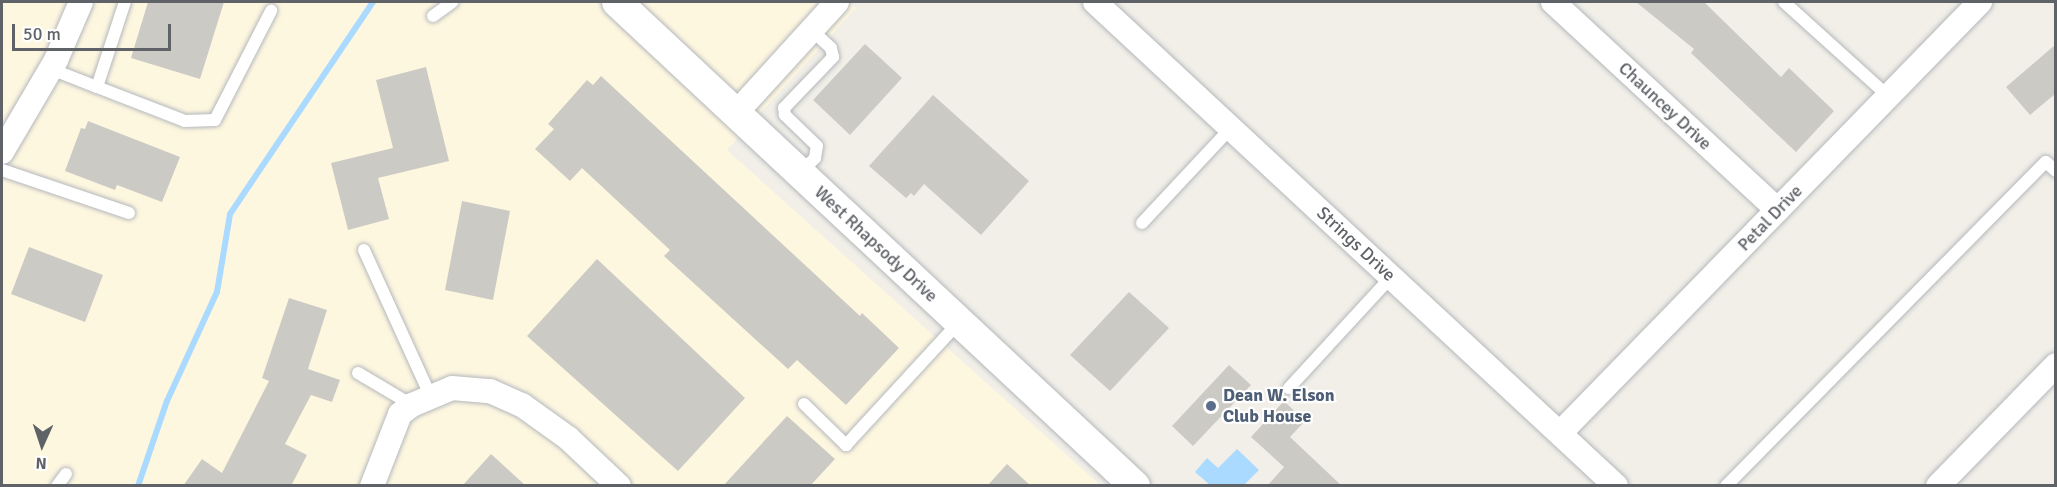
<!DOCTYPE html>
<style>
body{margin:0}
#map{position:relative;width:2057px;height:487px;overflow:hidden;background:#f1efe8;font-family:Signika,sans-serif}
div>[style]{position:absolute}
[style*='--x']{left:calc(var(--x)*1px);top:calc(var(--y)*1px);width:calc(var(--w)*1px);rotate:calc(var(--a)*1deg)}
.commercial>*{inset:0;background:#fef7e0}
.water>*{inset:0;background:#aadaff}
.stream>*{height:6px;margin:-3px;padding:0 3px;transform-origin:3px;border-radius:3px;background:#aadaff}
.building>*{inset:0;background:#cccac5}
.roads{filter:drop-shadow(0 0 2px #b5b8bc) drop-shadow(0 0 2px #b5b8bc)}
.service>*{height:12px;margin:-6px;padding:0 6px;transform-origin:6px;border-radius:6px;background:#fff}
.minor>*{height:24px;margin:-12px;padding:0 12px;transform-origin:12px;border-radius:12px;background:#fff}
.tertiary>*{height:30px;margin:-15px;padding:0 15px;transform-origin:15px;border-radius:15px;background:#fff}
.dots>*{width:16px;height:16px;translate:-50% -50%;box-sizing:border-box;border:3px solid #fff;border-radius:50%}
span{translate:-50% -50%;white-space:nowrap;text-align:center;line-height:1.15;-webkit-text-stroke:4.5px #fff;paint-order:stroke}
.street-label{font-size:18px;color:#5f6368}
.service-label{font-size:18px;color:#4e5e75;font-weight:700}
.left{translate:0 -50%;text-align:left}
.frame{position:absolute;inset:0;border:3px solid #5f6368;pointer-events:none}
.north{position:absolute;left:12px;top:415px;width:60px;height:60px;-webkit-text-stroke:4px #fff;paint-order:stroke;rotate:183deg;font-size:16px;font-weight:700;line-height:24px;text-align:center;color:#5f6368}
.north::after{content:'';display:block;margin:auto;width:21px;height:27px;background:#5f6368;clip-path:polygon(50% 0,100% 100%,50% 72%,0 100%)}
.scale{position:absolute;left:12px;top:24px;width:159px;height:27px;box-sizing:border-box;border:3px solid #5f6368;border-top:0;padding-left:8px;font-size:18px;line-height:21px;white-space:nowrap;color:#5f6368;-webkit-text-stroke:4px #fff;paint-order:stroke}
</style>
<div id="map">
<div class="commercial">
<i style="clip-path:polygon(2px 2px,849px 2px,856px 8px,727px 150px,1100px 485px,2px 485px)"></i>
</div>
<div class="water">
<i style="clip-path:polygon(1237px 449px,1259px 470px,1244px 485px,1210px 485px,1195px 472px,1207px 458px,1218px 468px)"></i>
</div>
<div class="stream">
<i style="--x:138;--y:486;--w:90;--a:-71.2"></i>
<i style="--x:167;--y:401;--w:120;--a:-65.4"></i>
<i style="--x:217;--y:292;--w:79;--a:-80.5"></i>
<i style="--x:230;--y:214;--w:256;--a:-56"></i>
</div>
<div class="building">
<i style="clip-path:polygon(148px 2px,224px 2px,200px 79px,131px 58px)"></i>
<i style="clip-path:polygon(1636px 2px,1704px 2px,1781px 77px,1789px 68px,1834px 111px,1796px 152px,1691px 53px,1694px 49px)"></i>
<i style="clip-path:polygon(865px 44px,902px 78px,850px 135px,813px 100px)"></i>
<i style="clip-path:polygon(2055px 45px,2055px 94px,2030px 115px,2006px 87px)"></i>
<i style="clip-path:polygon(426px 67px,449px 161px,378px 178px,389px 219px,348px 230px,331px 163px,393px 148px,376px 80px)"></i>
<i style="clip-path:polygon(601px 76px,860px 316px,862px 313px,899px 348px,846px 405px,797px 360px,788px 369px,664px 256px,670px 250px,582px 168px,570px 181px,535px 149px,554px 129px,548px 124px,587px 80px,593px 85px)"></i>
<i style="clip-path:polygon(933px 95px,1029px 181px,981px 235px,924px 184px,914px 196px,911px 193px,906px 198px,869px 166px)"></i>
<i style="clip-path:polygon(88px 121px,180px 157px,162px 202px,117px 185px,115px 190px,65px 171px,81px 128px,85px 129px)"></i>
<i style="clip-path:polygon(462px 201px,510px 211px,493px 300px,445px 290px)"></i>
<i style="clip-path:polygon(29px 247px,103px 275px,85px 322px,11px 294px)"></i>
<i style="clip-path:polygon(597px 259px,745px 398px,678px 471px,527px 336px)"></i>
<i style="clip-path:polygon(1129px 292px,1169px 328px,1110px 391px,1070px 355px)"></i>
<i style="clip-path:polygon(289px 298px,327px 310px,308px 369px,340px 380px,332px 402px,311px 395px,285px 444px,307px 455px,291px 486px,183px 486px,202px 459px,222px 473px,269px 381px,262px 378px)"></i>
<i style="clip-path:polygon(1229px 365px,1251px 385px,1193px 446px,1172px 426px)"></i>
<i style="clip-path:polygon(1284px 401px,1305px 421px,1290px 437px,1342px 486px,1267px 486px,1284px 467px,1251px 437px)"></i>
<i style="clip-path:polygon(787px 416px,835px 459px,810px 486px,723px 486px)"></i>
<i style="clip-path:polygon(491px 454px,526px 486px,462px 486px)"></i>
<i style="clip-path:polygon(1007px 464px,1031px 486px,987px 486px)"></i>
</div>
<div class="roads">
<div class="service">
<i style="--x:1784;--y:2;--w:140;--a:42.1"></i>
<i style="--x:433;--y:16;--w:24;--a:-36"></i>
<i style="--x:51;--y:69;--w:49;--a:21.4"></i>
<i style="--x:97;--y:87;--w:89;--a:-71.8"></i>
<i style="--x:97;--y:87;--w:94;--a:21.1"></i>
<i style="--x:185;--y:121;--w:30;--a:-2"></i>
<i style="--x:215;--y:120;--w:123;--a:-62.8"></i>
<i style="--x:2;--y:170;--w:134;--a:18.7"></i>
<i style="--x:800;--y:173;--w:21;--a:-45"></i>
<i style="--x:815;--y:158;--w:12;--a:-81"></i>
<i style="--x:817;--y:146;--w:45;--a:-135.9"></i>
<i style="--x:785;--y:115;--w:7;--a:-98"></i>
<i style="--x:784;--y:108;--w:71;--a:-46.1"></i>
<i style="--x:833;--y:57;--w:9;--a:-103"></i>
<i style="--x:831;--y:48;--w:26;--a:-137"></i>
<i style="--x:1142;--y:223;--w:130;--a:-46.9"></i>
<i style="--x:364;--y:250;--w:162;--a:65.5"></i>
<i style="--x:358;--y:373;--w:63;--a:30.7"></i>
<i style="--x:1289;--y:388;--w:151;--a:-47.4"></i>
<i style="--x:804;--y:404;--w:59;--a:44.3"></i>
<i style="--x:846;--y:445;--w:167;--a:-47.4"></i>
<i style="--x:57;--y:486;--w:15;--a:-53"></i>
<i style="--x:1726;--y:486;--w:455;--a:-45.4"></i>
<i style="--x:2046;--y:162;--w:13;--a:42"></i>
</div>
<div class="minor">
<i style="--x:1095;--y:2;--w:711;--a:42.89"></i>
<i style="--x:1553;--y:2;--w:306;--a:42.8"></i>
<i style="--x:736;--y:113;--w:150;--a:-47.7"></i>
<i style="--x:2;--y:152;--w:107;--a:-59.6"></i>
<i style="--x:56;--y:60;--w:63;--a:-66.7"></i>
<i style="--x:1560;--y:433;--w:602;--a:-45.74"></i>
<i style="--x:372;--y:486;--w:77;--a:-68.7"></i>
<i style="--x:400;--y:414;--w:15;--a:-37"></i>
<i style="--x:412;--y:405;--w:43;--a:-23"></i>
<i style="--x:452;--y:388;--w:38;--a:5"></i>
<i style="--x:490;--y:391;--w:35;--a:24"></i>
<i style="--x:522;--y:405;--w:57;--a:35.7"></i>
<i style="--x:568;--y:438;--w:70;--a:43.3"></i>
<i style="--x:1938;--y:486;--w:169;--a:-45.7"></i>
</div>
<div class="tertiary">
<i style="--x:617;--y:2;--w:709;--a:43.06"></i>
</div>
</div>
<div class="dots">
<i style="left:1211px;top:406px;background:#5c6f8a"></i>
</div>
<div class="street-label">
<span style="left:1665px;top:106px;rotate:43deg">Chauncey Drive</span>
<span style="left:1770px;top:218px;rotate:-46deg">Petal Drive</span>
<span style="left:876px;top:244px;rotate:43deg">West Rhapsody Drive</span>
<span style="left:1356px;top:244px;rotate:43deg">Strings Drive</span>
</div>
<div class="service-label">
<span class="left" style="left:1223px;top:406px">Dean W. Elson<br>Club House</span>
</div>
<div class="frame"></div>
<div class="north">N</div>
<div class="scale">50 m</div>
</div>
